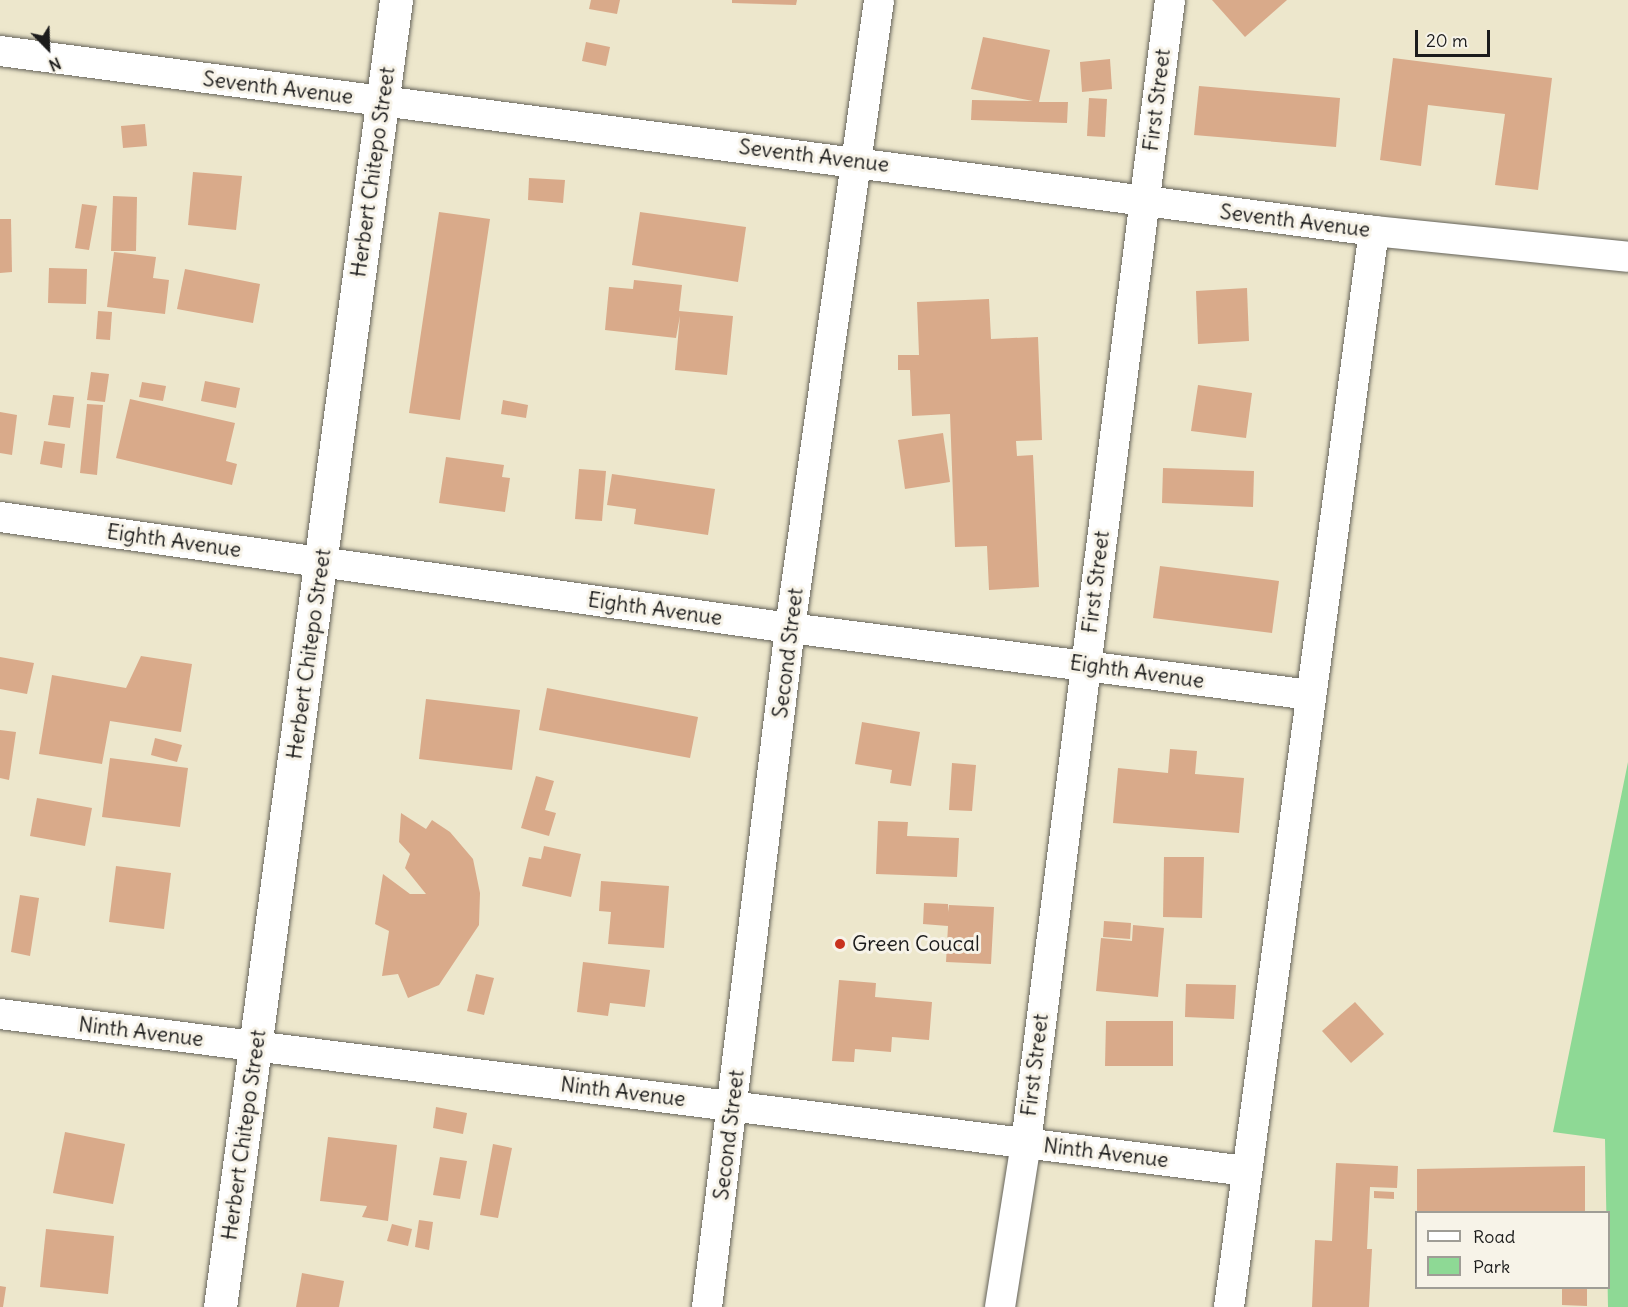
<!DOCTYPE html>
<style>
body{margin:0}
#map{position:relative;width:1628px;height:1307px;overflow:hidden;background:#ede7cc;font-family:Delius,sans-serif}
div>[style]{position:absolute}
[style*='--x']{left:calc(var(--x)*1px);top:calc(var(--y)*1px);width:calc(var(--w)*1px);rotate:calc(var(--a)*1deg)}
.green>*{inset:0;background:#8ed995}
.building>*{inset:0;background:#d9aa8a}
.roads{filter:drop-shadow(0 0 2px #65635a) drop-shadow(0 0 2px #65635a)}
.street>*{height:30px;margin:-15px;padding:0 15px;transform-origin:15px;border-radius:15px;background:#fff}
.secondary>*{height:33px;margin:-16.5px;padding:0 16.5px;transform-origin:16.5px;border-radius:16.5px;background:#fff}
.dots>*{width:16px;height:16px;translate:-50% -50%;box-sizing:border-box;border:3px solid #f7f3e8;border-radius:50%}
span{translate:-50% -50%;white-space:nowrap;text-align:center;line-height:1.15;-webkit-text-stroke:6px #f7f3e8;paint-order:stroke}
.street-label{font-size:21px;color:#1c1c1c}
.poi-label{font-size:21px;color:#1c1c1c}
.left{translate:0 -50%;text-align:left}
.legend{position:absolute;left:1415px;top:1211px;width:195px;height:78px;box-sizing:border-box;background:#f7f3e8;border:2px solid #9f9d96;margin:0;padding:8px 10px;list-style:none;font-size:18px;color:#1c1c1c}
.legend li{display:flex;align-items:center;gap:12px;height:30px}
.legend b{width:30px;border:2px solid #9f9d96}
.north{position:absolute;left:18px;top:18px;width:60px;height:60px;-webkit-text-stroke:4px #f7f3e8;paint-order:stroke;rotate:157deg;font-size:16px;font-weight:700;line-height:24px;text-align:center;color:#1c1c1c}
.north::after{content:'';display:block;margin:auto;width:21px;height:27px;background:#1c1c1c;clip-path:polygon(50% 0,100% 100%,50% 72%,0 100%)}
.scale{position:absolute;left:1415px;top:30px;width:75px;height:27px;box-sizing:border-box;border:3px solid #1c1c1c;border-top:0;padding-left:8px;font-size:18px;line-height:21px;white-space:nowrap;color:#1c1c1c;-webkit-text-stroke:4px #f7f3e8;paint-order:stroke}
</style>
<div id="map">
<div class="green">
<i style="clip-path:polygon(1628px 762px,1628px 1307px,1608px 1307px,1605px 1139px,1553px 1132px)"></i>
</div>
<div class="building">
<i style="clip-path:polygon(591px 0,620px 0,617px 14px,589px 9px)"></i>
<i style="clip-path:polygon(732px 0,797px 0,796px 5px,732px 3px)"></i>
<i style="clip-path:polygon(1212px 0,1287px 0,1245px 37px)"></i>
<i style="clip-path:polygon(983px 37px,1050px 50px,1039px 102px,1068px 102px,1067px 123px,971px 120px,972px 100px,1033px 101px,971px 89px)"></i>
<i style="clip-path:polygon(586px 42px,610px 47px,606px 66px,582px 61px)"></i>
<i style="clip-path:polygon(1393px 58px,1552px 78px,1538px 190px,1495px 185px,1505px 114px,1428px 105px,1421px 166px,1380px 160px)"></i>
<i style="clip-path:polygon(1110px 59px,1112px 89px,1082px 92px,1080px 62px)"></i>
<i style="clip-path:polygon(1199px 86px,1340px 98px,1336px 147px,1194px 135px)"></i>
<i style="clip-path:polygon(1089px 98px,1107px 99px,1105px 137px,1087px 136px)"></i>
<i style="clip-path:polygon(145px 124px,147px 146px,123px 148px,121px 126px)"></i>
<i style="clip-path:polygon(193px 172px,242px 176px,236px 230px,188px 225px)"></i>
<i style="clip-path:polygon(529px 178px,565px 180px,563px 203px,528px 200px)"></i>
<i style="clip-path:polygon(113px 196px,137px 197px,136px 251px,111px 251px)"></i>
<i style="clip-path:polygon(82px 204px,97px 206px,89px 250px,75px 248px)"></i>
<i style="clip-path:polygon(439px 212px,490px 219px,460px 420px,409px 413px)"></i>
<i style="clip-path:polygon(640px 212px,746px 227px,738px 282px,632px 265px)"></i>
<i style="clip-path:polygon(0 219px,11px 219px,12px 272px,0 273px)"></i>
<i style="clip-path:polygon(114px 252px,156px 257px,153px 278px,169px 280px,165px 314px,107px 307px)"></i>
<i style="clip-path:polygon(49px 268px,87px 269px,86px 304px,48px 303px)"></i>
<i style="clip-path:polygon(185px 269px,260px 284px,253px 323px,177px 309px)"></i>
<i style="clip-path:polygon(634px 280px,682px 285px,679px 311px,733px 316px,727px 375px,675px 370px,680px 316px,676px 338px,605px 330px,609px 287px,633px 289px)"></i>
<i style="clip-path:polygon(1247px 288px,1249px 341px,1198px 344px,1196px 291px)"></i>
<i style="clip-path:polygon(989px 299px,991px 339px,1038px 337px,1042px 440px,1016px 441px,1017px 456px,1033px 455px,1039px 587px,989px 590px,987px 546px,955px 547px,950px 414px,912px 416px,910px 370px,898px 370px,898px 355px,919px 355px,917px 302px)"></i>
<i style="clip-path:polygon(98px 311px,112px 312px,110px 340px,96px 339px)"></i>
<i style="clip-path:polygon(91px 372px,109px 374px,105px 402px,87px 400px)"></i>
<i style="clip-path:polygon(205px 381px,240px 388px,236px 408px,201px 401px)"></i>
<i style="clip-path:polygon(142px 382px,166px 386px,163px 401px,139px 397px)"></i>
<i style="clip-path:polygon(1198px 385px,1252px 393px,1246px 438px,1191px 431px)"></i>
<i style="clip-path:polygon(53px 395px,74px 397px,70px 428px,48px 425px)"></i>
<i style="clip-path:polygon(130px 399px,235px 423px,226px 461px,237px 464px,232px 485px,116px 458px)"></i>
<i style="clip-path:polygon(503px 400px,528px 405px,526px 418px,501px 414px)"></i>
<i style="clip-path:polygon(87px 404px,103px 405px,97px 475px,80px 473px)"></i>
<i style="clip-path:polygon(0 412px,17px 415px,12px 455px,0 453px)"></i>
<i style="clip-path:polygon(943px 433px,950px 482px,905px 489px,898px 440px)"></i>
<i style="clip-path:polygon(44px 441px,65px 444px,62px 468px,40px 464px)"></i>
<i style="clip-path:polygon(446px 457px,504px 465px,502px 477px,510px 478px,505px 512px,439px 503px)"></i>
<i style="clip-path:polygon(1163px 468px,1254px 471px,1253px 507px,1162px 503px)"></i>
<i style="clip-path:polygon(579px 469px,606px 471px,602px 521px,575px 519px)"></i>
<i style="clip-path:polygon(612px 474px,715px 489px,708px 535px,634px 524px,636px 509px,607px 505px)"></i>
<i style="clip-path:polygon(1160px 566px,1279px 581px,1272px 633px,1153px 618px)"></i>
<i style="clip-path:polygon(141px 656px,192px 664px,181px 732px,110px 721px,102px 764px,39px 754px,52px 675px,126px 688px)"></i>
<i style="clip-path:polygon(0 657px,34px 663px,27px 694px,0 689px)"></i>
<i style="clip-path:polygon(547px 688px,698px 717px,690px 758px,539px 730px)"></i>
<i style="clip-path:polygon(426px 699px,520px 710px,512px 770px,419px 759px)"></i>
<i style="clip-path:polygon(862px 722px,920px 732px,911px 786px,890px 783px,892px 770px,855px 764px)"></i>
<i style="clip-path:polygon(0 730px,16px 732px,9px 780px,0 778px)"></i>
<i style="clip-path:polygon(155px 738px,182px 745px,177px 762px,151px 755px)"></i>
<i style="clip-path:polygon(1170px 749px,1197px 751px,1195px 774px,1244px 778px,1239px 833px,1113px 823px,1118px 768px,1168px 773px)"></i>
<i style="clip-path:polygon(110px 758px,188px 768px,180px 827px,102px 817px)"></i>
<i style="clip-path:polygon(952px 763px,976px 765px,972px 811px,949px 810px)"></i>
<i style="clip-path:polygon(536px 776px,554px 781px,545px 810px,556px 813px,549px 836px,521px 828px)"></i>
<i style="clip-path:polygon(37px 798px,92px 808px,85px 846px,30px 836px)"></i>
<i style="clip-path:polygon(401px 813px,426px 829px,432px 820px,450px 832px,473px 859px,480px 893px,479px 925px,439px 985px,408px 998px,398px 974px,382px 976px,389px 931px,375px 924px,383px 874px,410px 894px,426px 894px,405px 868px,410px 854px,399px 842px)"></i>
<i style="clip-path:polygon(878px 821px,908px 822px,907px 836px,959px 838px,957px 877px,876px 874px)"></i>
<i style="clip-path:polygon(544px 846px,581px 854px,571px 897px,522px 886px,529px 857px,541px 859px)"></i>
<i style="clip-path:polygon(1164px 857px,1204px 857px,1202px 918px,1163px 917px)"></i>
<i style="clip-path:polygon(116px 866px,171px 873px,164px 929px,109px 922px)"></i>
<i style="clip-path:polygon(601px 881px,669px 886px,664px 948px,608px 944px,611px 912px,599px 911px)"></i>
<i style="clip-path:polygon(20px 895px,39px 898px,30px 956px,11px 952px)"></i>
<i style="clip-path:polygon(924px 903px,948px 904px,948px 912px,949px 905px,994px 907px,991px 964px,946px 962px,948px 926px,923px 924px)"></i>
<i style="clip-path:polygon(1104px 921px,1131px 923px,1130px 939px,1103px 937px)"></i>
<i style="clip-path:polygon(1133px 925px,1164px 928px,1158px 997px,1096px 991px,1101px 938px,1132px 941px)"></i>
<i style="clip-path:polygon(583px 962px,650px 970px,645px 1007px,610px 1003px,608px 1016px,577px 1012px)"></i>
<i style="clip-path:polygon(476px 974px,494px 978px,484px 1015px,467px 1011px)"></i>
<i style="clip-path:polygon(839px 980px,876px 983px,875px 997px,932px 1002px,929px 1040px,892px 1037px,891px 1052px,855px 1049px,854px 1062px,832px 1061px)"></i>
<i style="clip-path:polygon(1186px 984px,1236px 985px,1234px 1019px,1185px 1017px)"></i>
<i style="clip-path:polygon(1355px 1002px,1384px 1034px,1351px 1063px,1322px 1031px)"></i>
<i style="clip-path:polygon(1106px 1021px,1173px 1021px,1173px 1066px,1105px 1066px)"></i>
<i style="clip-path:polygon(436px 1107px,467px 1113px,463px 1134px,433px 1128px)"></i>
<i style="clip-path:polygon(65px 1132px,125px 1144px,113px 1204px,53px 1193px)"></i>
<i style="clip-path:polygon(328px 1137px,397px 1145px,388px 1221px,362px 1217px,367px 1206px,320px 1201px)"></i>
<i style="clip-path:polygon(493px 1144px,512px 1148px,498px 1218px,480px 1215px)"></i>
<i style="clip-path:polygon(440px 1157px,467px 1161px,460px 1199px,433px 1195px)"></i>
<i style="clip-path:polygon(1336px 1163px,1398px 1166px,1397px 1188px,1370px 1187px,1367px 1249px,1372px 1249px,1369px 1307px,1312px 1307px,1315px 1240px,1332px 1241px)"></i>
<i style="clip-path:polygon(1585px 1166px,1585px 1212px,1417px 1212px,1417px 1169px)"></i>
<i style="clip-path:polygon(1374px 1191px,1394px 1192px,1394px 1199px,1374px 1198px)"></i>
<i style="clip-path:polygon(419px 1220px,433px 1222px,429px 1250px,415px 1247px)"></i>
<i style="clip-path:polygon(392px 1224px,412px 1229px,408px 1246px,387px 1241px)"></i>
<i style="clip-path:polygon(46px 1229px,114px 1236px,108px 1294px,40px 1287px)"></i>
<i style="clip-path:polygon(302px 1273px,344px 1281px,339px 1307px,296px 1307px)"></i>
<i style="clip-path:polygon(0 1286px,6px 1287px,3px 1307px,0 1307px)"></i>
<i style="clip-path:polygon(1562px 1288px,1587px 1288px,1587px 1306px,1562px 1305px)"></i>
</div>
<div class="roads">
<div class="street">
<i style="--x:0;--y:51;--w:1386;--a:7.46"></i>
<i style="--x:1374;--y:231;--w:255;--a:5.8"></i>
<i style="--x:0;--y:517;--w:798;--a:8"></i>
<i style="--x:790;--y:628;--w:525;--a:7.33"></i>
<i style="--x:0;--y:1014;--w:1257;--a:7.18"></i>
<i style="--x:707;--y:1307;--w:684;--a:-83.03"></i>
<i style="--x:790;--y:628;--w:634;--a:-81.93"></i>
<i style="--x:1000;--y:1307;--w:166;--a:-81"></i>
<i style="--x:1026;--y:1143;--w:1152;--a:-82.82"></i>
<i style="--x:1229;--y:1307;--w:1086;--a:-82.33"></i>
</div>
<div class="secondary">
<i style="--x:220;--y:1307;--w:1319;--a:-82.33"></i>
</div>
</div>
<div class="dots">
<i style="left:840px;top:944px;background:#c8321e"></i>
</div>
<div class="street-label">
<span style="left:278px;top:88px;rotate:7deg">Seventh Avenue</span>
<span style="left:1157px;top:100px;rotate:-83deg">First Street</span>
<span style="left:814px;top:156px;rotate:7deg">Seventh Avenue</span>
<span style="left:373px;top:172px;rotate:-82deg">Herbert Chitepo Street</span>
<span style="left:1295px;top:221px;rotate:7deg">Seventh Avenue</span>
<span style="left:174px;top:541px;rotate:8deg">Eighth Avenue</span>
<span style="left:1096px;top:582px;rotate:-83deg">First Street</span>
<span style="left:655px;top:609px;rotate:8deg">Eighth Avenue</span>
<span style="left:788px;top:653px;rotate:-83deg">Second Street</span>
<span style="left:309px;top:654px;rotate:-82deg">Herbert Chitepo Street</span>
<span style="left:1137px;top:672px;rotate:8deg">Eighth Avenue</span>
<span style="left:141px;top:1032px;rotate:7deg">Ninth Avenue</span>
<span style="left:1035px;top:1065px;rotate:-83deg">First Street</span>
<span style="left:623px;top:1092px;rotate:7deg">Ninth Avenue</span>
<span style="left:244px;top:1135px;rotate:-82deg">Herbert Chitepo Street</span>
<span style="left:729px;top:1135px;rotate:-83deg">Second Street</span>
<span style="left:1106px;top:1153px;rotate:7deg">Ninth Avenue</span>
</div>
<div class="poi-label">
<span class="left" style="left:852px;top:944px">Green Coucal</span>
</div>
<ul class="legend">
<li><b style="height:8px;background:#fff"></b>Road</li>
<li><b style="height:16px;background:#8ed995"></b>Park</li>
</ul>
<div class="north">N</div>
<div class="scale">20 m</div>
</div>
